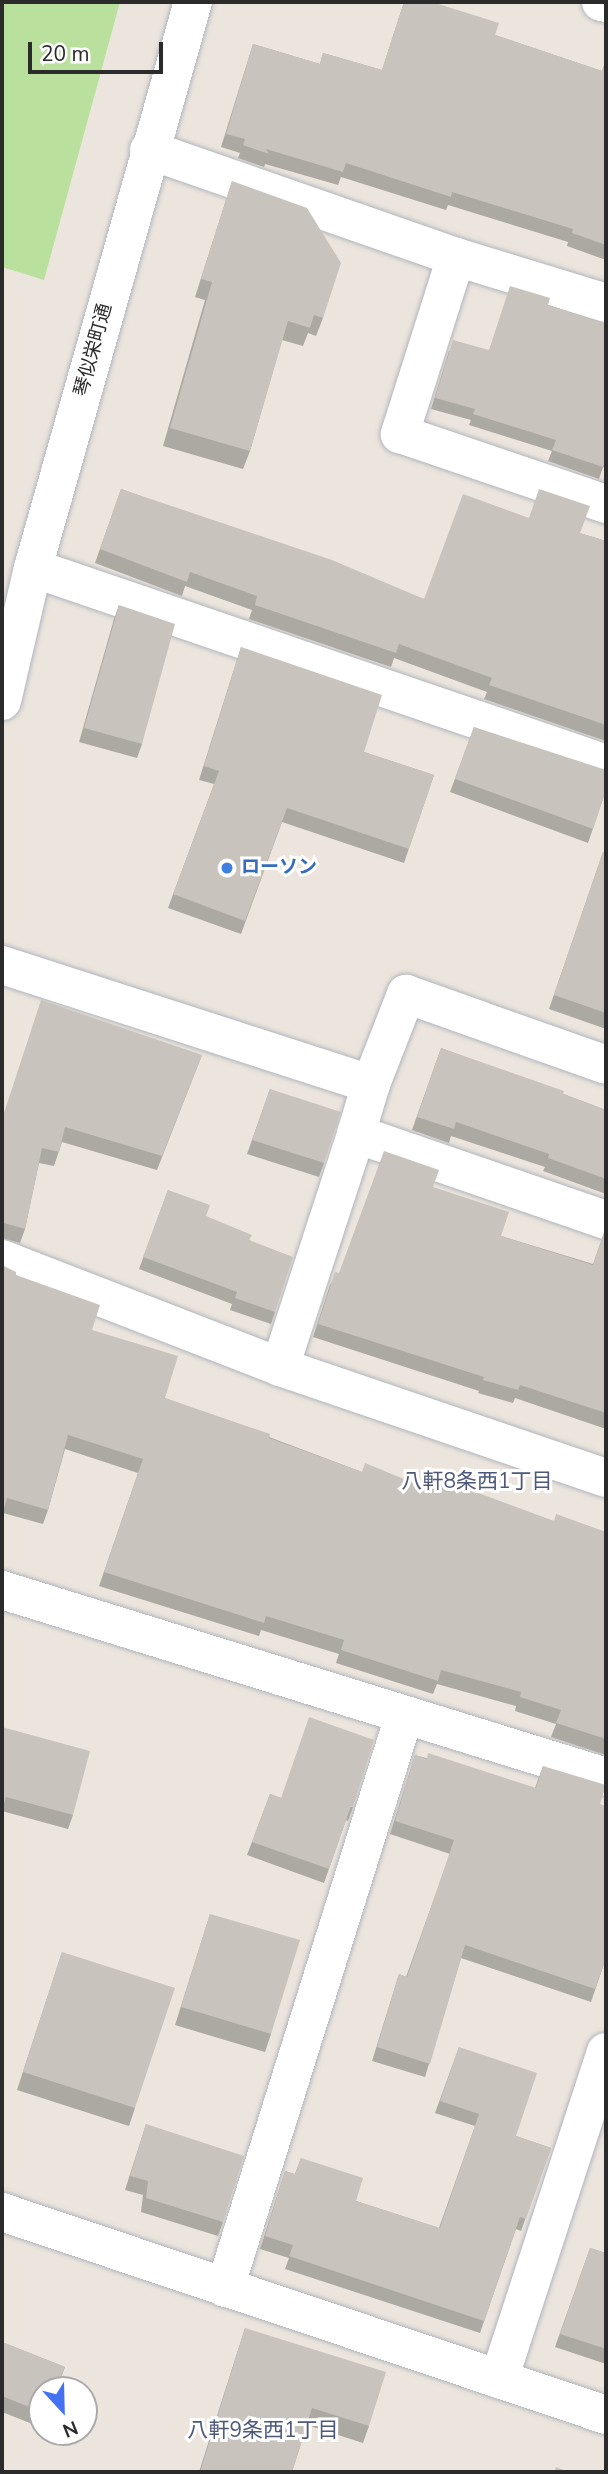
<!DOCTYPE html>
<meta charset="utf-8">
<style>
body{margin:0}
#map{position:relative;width:608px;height:2474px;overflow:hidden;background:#ece5dd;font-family:"Nunito Sans","Noto Sans JP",sans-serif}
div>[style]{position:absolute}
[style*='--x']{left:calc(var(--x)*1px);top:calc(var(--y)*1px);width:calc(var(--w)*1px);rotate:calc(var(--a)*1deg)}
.green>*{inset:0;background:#b9e09c}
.roads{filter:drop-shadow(0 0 2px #b1b5be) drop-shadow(0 0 2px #b1b5be)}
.street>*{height:38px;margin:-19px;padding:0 19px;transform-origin:19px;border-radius:19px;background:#fff}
.secondary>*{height:38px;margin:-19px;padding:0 19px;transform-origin:19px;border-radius:19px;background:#fff}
.wall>*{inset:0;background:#aca8a2}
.building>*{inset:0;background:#c8c3bc}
.dots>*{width:19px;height:19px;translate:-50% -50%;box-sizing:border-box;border:4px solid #fff;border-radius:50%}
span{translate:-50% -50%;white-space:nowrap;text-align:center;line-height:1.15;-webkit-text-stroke:6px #fff;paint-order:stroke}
.street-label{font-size:19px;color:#2b2b2b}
.shop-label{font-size:19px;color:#366cbe;font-weight:700}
.left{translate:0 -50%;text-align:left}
.neighbourhood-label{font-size:21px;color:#4d587a}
.frame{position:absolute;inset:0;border:4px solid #2b2b2b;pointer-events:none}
.north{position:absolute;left:28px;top:2376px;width:70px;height:70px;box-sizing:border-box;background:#fff;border:2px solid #aaa;border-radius:50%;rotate:158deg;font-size:19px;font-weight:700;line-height:28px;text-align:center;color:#2b2b2b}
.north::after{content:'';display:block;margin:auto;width:24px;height:32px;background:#4472f2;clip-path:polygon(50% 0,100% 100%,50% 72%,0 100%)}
.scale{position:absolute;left:28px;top:42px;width:135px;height:32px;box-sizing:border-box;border:4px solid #2b2b2b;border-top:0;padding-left:9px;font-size:21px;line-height:24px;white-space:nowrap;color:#2b2b2b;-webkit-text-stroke:5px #fff;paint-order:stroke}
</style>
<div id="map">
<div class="green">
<i style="clip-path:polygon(2px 2px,120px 2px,44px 280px,2px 267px)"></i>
</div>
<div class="roads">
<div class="street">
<i style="--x:601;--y:2;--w:5;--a:11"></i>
<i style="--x:149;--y:150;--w:325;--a:19.2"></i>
<i style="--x:456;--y:257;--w:157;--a:17"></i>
<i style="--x:456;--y:257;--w:186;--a:107.6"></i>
<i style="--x:400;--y:434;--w:218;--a:18.8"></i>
<i style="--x:33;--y:568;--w:606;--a:18.88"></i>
<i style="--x:2;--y:965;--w:388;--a:17.9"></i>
<i style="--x:371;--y:1084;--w:97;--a:-68.7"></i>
<i style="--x:406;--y:994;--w:212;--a:19.5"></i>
<i style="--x:371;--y:1084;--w:52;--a:106.7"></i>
<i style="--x:356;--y:1134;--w:264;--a:19"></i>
<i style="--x:2;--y:1259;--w:298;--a:21.2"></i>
<i style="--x:280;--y:1367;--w:344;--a:18.8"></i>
<i style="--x:280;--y:1367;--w:245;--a:-71.9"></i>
<i style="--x:2;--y:1590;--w:632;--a:17.2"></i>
<i style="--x:2;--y:2212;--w:637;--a:18.58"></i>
<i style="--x:225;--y:2288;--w:599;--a:-72.62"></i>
<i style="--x:499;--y:2379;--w:344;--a:-71.9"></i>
</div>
<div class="secondary">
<i style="--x:2;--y:701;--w:137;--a:-76.9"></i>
<i style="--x:33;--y:568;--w:588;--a:-74.22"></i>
</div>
</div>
<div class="wall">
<i style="clip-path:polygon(404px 2px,495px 35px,602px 71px,606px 60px,606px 260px,567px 246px,568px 242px,448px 205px,446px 210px,341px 177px,338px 185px,265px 164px,264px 167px,238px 158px,240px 153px,221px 147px,253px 44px,320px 64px,323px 53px,382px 70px)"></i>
<i style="clip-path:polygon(232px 181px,323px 318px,316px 336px,308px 333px,303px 346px,282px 340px,250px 451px,243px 469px,163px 446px,205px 300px,195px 297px)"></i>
<i style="clip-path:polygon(548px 305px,606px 324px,606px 468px,603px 467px,599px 479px,548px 461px,552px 451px,469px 425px,471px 420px,431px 409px,449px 351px,489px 350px)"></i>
<i style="clip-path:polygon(121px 489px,424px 599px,529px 518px,606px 541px,606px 741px,484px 699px,487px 692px,394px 658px,391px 667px,249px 619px,252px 610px,185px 586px,182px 596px,95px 563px)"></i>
<i style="clip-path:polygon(119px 605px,142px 744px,137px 758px,79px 742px,114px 619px)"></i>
<i style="clip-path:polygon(241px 647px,364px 752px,434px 775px,404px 863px,282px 822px,241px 934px,168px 908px,214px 784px,199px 780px)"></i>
<i style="clip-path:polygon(474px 727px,606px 790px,588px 843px,450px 792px)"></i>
<i style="clip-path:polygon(603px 852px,606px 853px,606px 1029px,549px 1009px)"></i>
<i style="clip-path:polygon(441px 1048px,606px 1110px,606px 1194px,543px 1171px,545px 1167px,451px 1136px,449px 1143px,412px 1130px)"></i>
<i style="clip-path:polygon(202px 1055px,157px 1170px,62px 1142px,54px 1166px,39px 1163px,25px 1229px,20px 1243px,2px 1238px,2px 1112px,4px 1113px)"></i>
<i style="clip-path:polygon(270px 1089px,324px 1163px,319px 1177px,247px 1154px)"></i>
<i style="clip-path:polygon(433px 1187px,501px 1236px,593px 1264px,606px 1227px,606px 1429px,515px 1398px,513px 1403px,478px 1393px,479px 1391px,313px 1337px,330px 1285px,339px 1273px)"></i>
<i style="clip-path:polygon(168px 1190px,206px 1216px,250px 1240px,275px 1312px,271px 1324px,230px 1310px,232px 1304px,139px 1269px)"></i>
<i style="clip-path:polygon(16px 1275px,92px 1330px,165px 1398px,362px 1472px,554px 1521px,606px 1532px,606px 1755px,551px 1737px,556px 1724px,515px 1711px,516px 1706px,437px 1684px,433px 1694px,336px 1663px,339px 1654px,261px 1630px,259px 1636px,99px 1586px,138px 1473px,65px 1449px,48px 1510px,43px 1524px,3px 1513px)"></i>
<i style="clip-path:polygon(2px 1727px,73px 1815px,68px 1829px,2px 1811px)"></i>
<i style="clip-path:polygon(415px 1755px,535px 1788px,543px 1766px,600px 1804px,606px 1958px,591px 2002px,461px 1958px,425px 2077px,372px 2061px,399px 1974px,406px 1977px,450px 1854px,390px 1834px)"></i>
<i style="clip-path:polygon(270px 1794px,281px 1798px,353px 1807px,348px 1821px,346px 1820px,324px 1883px,247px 1855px)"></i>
<i style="clip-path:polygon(210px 1914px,271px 2034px,265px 2052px,175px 2025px)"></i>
<i style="clip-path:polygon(62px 1952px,135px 2108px,129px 2126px,17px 2090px)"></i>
<i style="clip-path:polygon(459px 2047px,516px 2136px,551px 2148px,521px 2231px,516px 2229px,480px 2333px,285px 2269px,289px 2258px,260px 2249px,285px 2171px,295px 2174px,301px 2158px,356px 2201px,439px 2228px,475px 2126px,435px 2113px)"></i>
<i style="clip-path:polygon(146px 2124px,223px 2222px,218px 2236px,141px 2212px,143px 2195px,125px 2190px)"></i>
<i style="clip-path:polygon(590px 2248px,606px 2253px,606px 2364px,555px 2347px)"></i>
<i style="clip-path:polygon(245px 2328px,369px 2426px,363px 2443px,307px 2425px,292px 2472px,199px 2472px)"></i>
<i style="clip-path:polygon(2px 2342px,65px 2367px,56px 2390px,42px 2390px,42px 2424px,40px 2427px,2px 2412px)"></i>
</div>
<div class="building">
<i style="clip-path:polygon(404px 2px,432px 2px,499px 23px,495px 35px,602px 71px,606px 60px,606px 245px,572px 233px,573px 229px,452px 192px,451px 197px,346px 163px,343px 172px,266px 149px,269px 154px,243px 145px,245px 139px,226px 134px,253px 44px,320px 64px,323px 53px,382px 70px)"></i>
<i style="clip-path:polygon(232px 181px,307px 208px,341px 263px,323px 318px,314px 315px,310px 328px,288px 321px,250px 451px,170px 428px,212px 282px,201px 279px)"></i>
<i style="clip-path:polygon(510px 286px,550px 298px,548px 305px,606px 324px,606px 458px,603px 467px,552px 450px,556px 440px,473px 414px,475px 409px,435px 398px,453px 340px,489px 350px)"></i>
<i style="clip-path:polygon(121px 489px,332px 560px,424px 599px,463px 494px,529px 518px,539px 489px,590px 506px,580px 533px,606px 541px,606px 725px,489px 685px,492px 678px,399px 644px,396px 653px,255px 605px,257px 596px,190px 572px,187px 582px,100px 549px)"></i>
<i style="clip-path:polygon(119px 605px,175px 624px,142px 744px,84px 728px)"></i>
<i style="clip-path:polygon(241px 647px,382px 695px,364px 752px,434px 775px,409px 849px,287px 808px,245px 921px,173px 894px,219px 771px,204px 766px)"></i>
<i style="clip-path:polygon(474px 727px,606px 770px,606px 790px,593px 829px,455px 779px)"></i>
<i style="clip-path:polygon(603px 852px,606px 853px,606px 1013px,554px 995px)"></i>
<i style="clip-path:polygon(41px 1000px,202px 1055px,162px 1156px,65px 1127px,59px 1152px,42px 1148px,25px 1229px,4px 1223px,2px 1225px,2px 1112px,4px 1113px)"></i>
<i style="clip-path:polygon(441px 1048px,564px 1091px,563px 1094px,606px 1110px,606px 1179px,548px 1158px,549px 1154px,456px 1122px,454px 1129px,417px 1117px)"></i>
<i style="clip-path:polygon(270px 1089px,341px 1112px,324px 1163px,252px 1140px)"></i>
<i style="clip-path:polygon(384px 1151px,439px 1170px,433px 1187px,509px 1212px,501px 1236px,593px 1265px,606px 1227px,606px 1413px,520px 1385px,518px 1390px,483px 1380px,484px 1377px,318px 1324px,335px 1272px,339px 1273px)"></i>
<i style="clip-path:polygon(168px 1190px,210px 1205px,206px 1216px,252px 1235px,249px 1240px,293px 1257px,275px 1312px,235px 1298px,237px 1292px,143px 1257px)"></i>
<i style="clip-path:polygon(2px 1265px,16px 1272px,16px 1275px,100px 1305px,92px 1330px,178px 1356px,165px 1398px,270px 1434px,269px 1438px,362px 1472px,365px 1463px,428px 1489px,433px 1476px,554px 1521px,556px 1514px,606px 1532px,606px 1739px,556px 1723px,561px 1710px,520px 1697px,521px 1692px,441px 1670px,438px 1681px,341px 1650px,344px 1640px,266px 1616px,264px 1623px,104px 1572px,143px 1459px,68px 1435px,48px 1510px,7px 1498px,2px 1516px)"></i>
<i style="clip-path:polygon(309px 1717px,374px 1740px,353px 1807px,351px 1806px,329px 1869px,252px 1842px,270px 1794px,281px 1798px)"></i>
<i style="clip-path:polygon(2px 1727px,90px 1751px,73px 1815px,6px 1797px,2px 1811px)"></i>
<i style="clip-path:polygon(428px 1753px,536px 1788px,543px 1766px,606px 1785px,600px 1804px,606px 1806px,606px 1958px,595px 1989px,465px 1945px,430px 2064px,377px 2047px,399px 1974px,407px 1977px,454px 1840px,395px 1821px,415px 1755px,427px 1759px)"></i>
<i style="clip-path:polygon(210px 1914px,300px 1940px,271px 2034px,181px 2007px)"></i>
<i style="clip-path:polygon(62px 1952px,175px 1988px,135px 2108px,23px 2072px)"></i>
<i style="clip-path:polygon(459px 2047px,537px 2073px,516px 2136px,551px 2148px,526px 2219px,520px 2217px,484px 2321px,289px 2256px,293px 2245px,265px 2236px,285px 2171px,295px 2174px,301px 2158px,363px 2178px,356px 2201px,440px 2228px,479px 2114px,440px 2101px)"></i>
<i style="clip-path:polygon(146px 2124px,244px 2156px,223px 2222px,146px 2198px,148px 2181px,130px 2176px)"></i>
<i style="clip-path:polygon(590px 2248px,606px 2253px,606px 2349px,560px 2334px)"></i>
<i style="clip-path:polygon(245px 2328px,386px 2372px,369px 2426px,312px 2408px,292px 2472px,200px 2472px)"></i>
<i style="clip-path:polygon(2px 2342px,65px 2367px,55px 2390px,42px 2390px,42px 2412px,2px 2396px)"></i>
<i style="clip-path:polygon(556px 2467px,569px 2472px,554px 2472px)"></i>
</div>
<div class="dots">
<i style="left:227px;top:868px;background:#3f7fe0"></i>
</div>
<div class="street-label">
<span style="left:94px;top:350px;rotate:-75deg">琴似栄町通</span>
</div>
<div class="shop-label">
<span class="left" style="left:241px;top:868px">ローソン</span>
</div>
<div class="neighbourhood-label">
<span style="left:477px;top:1481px">八軒8条西1丁目</span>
<span style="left:263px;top:2430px">八軒9条西1丁目</span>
</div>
<div class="frame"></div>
<div class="north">N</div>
<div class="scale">20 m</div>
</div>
